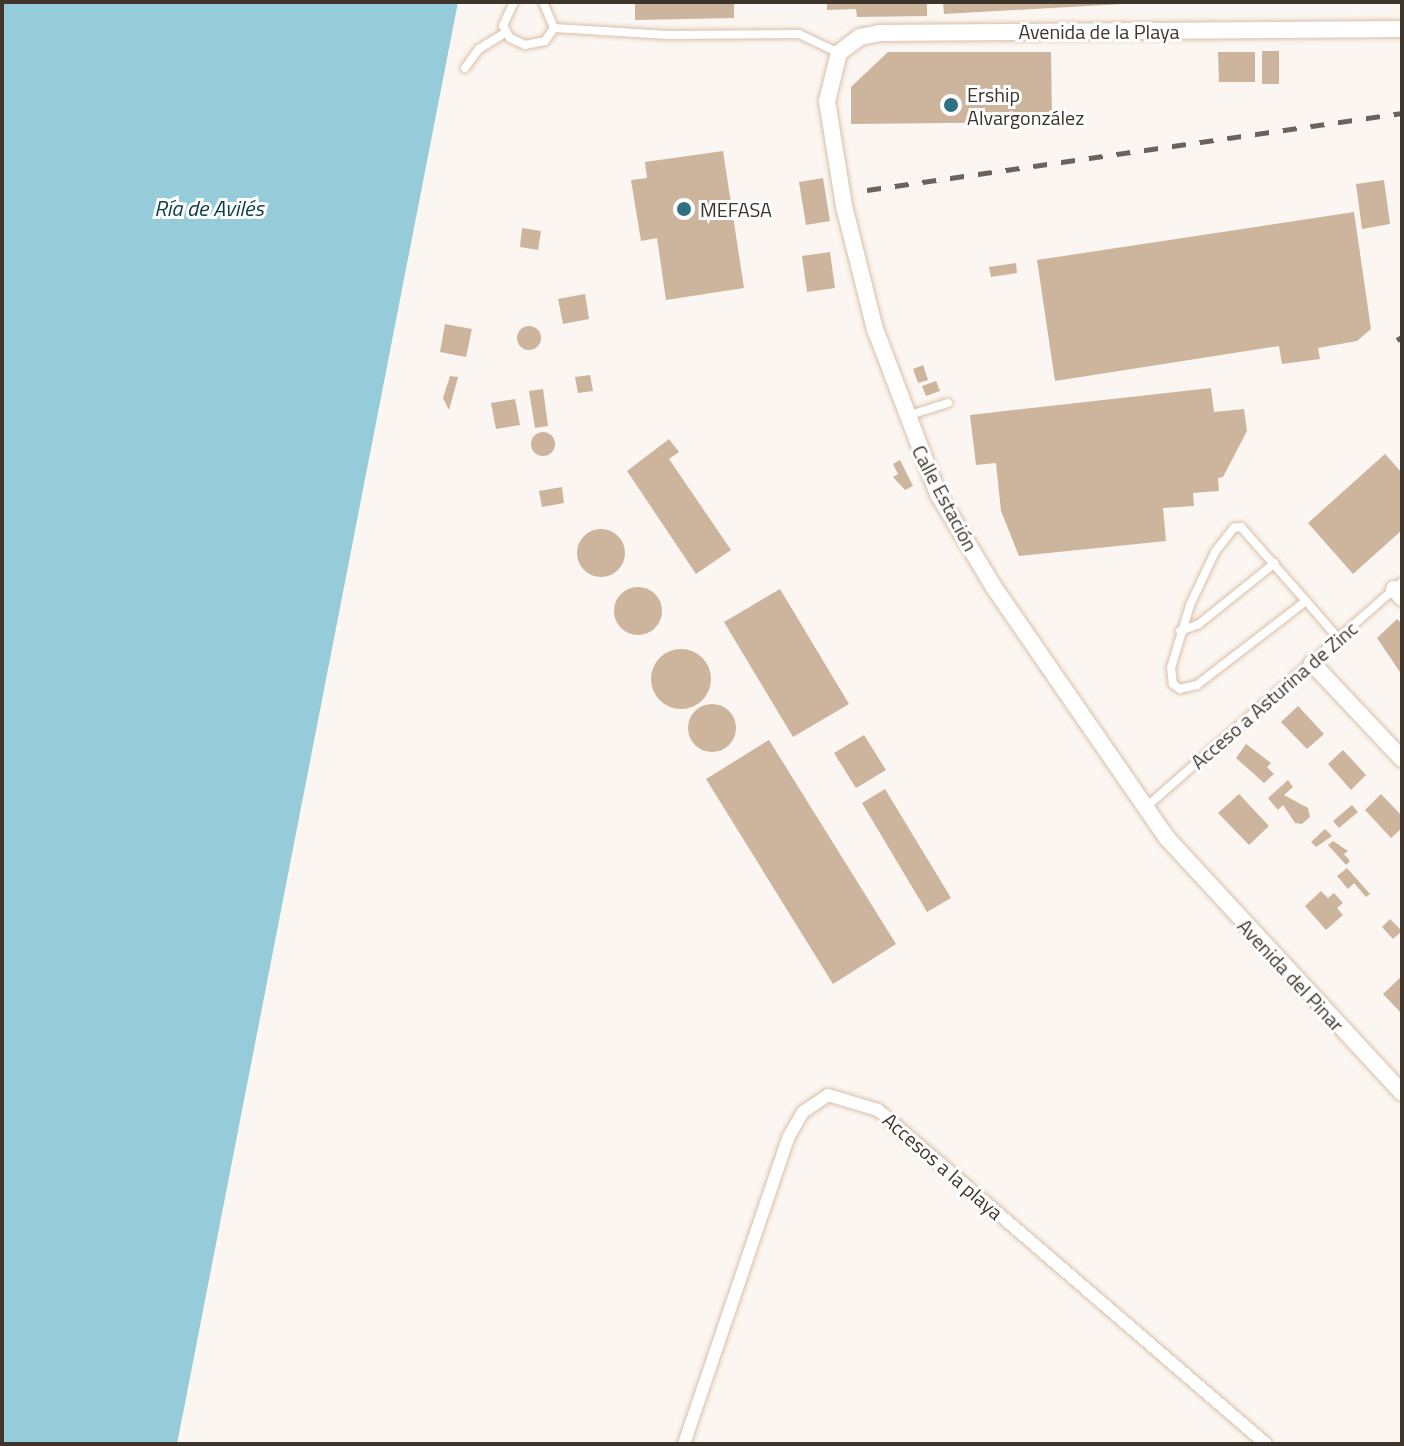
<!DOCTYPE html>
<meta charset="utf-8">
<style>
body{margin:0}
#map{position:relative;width:1404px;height:1446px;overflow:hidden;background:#fbf6f1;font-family:"Titillium Web",sans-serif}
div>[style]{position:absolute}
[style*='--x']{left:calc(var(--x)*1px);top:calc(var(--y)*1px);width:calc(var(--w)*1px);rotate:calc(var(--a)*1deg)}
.water>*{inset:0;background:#96cbd9}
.building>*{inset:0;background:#ccb49d}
.round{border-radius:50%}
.roads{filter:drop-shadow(0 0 2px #d9c0aa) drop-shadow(0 0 2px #d9c0aa)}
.service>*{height:8px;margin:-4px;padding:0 4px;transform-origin:4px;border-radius:4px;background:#fff}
.pedestrian>*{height:12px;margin:-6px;padding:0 6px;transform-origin:6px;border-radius:6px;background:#fff}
.minor>*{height:16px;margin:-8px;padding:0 8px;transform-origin:8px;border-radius:8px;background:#fff}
.rail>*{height:5px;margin-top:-2.5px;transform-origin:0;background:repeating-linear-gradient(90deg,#6b635b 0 14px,transparent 0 28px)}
.dots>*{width:22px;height:22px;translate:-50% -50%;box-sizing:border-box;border:4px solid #fff;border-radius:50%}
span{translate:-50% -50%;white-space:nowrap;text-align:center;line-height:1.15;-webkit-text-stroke:6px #fff;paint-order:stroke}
.street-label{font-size:20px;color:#3d342b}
.poi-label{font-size:20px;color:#3d342b}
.left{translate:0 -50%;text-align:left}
.water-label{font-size:22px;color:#0b3d48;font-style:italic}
.frame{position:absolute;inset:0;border:4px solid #3d342b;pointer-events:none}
</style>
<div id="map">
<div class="water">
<i style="clip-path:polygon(2px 2px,458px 2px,177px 1444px,2px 1444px)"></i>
</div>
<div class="building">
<i style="clip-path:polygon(635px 2px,734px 2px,734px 18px,635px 20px)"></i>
<i style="clip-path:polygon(827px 2px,927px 2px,927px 16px,857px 17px,856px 9px,827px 10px)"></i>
<i style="clip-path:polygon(943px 2px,1123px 2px,1123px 4px,944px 14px)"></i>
<i style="clip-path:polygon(1262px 51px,1279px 51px,1279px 84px,1262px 84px)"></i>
<i style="clip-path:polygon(888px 52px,1051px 52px,1052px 122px,851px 124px,851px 87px)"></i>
<i style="clip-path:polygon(1218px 52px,1255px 52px,1255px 82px,1219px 82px)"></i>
<i style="clip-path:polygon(723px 151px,744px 288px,666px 300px,657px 238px,641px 241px,631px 180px,647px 178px,645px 162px)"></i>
<i style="clip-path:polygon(823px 178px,830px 221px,806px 225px,799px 182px)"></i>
<i style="clip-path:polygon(1384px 180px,1390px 224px,1362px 229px,1356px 184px)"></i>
<i style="clip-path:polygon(1354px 212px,1371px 329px,1357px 341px,1318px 348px,1320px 359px,1282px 364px,1279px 346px,1055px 381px,1037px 260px)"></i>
<i style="clip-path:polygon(522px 228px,541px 231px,538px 250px,520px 247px)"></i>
<i style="clip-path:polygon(830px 252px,835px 288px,807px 292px,802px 256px)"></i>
<i style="clip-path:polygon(1016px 263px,1017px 273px,991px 277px,989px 267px)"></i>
<i style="clip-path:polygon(585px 294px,589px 319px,563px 324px,558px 299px)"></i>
<i style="clip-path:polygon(445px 324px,472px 329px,466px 357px,440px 352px)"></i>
<i class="round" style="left:517px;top:326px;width:24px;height:24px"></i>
<i style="clip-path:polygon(923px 365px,928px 380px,918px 383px,913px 369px)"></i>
<i style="clip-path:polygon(590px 375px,593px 391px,578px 393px,575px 377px)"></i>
<i style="clip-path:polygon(450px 376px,458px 377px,449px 410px,443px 398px)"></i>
<i style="clip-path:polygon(936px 381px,940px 391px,926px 396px,922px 386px)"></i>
<i style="clip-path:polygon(1211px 388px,1214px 412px,1244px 409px,1247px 431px,1223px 477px,1218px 478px,1219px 491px,1193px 493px,1194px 506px,1163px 508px,1166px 541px,1019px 556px,1001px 511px,996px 463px,976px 465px,970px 415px)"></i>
<i style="clip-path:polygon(543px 389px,548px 426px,535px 428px,529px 391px)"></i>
<i style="clip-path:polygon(515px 399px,520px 425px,496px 429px,491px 403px)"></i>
<i class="round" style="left:531px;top:432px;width:24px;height:24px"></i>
<i style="clip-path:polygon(669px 439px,679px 452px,669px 459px,731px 550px,696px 574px,627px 471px)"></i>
<i style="clip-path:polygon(1385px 454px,1402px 473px,1402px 530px,1353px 574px,1308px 523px)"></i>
<i style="clip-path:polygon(900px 460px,913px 486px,905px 490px,893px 477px,898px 474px,893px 464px)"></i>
<i style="clip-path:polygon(562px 487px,564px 503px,542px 507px,539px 491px)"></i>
<i class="round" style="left:577px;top:529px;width:48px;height:48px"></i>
<i class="round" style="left:614px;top:587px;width:48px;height:48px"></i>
<i style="clip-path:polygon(780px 589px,849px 704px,793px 737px,724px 622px)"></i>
<i style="clip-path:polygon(1397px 619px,1402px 624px,1402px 675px,1377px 638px)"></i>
<i class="round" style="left:651px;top:649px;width:60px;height:60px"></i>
<i class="round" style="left:688px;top:704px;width:48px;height:48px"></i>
<i style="clip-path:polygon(1298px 706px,1324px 734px,1307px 749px,1281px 722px)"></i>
<i style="clip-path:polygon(864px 735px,886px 770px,856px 788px,834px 753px)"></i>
<i style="clip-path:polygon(769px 740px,896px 944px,833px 984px,706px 779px)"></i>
<i style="clip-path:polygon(1246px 744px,1271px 763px,1267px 767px,1274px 774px,1264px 783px,1236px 758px)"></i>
<i style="clip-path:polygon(1343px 750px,1366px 775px,1351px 790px,1328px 764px)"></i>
<i style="clip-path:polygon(1288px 780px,1293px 787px,1284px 795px,1308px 808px,1310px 817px,1302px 824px,1295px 823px,1283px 805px,1278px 810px,1268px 798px)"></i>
<i style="clip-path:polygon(885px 789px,951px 898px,927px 912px,862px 803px)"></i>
<i style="clip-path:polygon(1239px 794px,1269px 826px,1249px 845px,1218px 813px)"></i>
<i style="clip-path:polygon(1381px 794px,1402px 816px,1402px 828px,1391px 838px,1365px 810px)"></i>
<i style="clip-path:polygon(1352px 805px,1358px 812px,1339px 828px,1333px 821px)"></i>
<i style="clip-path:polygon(1325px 829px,1332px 836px,1316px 847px,1311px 842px)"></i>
<i style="clip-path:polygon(1333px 841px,1348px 851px,1344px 854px,1350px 861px,1346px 865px,1328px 845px)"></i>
<i style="clip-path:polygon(1347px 868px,1370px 894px,1366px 897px,1354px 883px,1348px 889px,1337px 876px)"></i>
<i style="clip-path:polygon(1321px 891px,1328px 898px,1334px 893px,1343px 903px,1337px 908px,1343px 915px,1326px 930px,1305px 906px)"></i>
<i style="clip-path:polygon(1390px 919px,1402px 931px,1393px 939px,1382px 927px)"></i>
<i style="clip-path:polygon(1402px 976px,1402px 1014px,1383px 994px)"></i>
</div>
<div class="roads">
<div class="service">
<i style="--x:514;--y:2;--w:26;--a:115"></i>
<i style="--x:503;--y:26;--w:14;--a:60"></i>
<i style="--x:510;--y:38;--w:17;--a:25"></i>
<i style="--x:525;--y:45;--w:20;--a:-11"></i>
<i style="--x:545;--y:41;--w:16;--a:-55"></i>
<i style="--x:554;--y:28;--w:28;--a:-113"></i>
<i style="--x:554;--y:28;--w:114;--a:3.5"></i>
<i style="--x:668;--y:35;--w:131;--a:-0.4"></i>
<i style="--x:799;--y:34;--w:44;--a:25.4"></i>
<i style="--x:465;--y:68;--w:24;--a:-54"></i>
<i style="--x:479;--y:49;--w:32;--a:-32"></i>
<i style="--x:907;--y:416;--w:43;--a:-17.6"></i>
<i style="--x:1241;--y:527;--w:98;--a:48.7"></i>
<i style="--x:1306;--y:601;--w:138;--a:142.4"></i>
<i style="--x:1197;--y:685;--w:17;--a:167"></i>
<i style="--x:1180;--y:689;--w:9;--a:-144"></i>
<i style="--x:1173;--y:684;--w:16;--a:-97"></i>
<i style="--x:1171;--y:668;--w:66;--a:-73.2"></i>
<i style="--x:1190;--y:605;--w:59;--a:-64.7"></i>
<i style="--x:1215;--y:552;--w:31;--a:-52"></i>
<i style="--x:1234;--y:528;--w:7;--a:-8"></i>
<i style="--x:1306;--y:601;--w:49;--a:49.1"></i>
<i style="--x:1180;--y:631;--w:20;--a:-20"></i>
<i style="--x:1199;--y:624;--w:97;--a:-38.8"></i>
<i style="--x:1145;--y:808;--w:342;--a:-41.3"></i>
</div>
<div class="pedestrian">
<i style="--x:684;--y:1444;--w:323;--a:-71.2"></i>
<i style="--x:788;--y:1138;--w:30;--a:-60"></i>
<i style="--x:803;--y:1112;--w:30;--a:-34"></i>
<i style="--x:828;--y:1095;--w:52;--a:16.7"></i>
<i style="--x:878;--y:1110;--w:512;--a:40.72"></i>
</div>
<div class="minor">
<i style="--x:1402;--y:29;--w:522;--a:179.56"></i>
<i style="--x:880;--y:33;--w:20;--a:169"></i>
<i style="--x:860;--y:37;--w:26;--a:143"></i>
<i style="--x:839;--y:53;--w:49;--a:104"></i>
<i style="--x:827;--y:101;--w:106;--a:80.8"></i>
<i style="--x:844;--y:206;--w:127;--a:75.9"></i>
<i style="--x:875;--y:329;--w:177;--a:69.1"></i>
<i style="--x:938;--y:494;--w:107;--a:59.1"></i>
<i style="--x:993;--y:586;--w:305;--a:55.4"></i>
<i style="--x:1166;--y:837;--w:348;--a:47.3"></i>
<i style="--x:1394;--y:589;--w:12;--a:48"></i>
<i style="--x:1312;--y:663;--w:132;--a:46.8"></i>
</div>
</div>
<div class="rail">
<i style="--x:867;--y:190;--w:541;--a:-8.19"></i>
<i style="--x:1397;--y:340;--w:6;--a:-31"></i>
</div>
<div class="dots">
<i style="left:951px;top:105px;background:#2e7282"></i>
<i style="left:684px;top:209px;background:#2e7282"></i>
</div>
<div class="street-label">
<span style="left:1099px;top:31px">Avenida de la Playa</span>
<span style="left:945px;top:498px;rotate:62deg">Calle Estación</span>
<span style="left:1274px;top:695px;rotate:-41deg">Acceso a Asturina de Zinc</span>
<span style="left:1291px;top:975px;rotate:47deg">Avenida del Pinar</span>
<span style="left:943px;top:1166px;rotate:41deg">Accesos a la playa</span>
</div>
<div class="poi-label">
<span class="left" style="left:967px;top:106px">Ership<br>Alvargonzález</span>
<span class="left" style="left:700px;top:209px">MEFASA</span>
</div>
<div class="water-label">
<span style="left:209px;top:209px">Ría de Avilés</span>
</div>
<div class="frame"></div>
</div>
